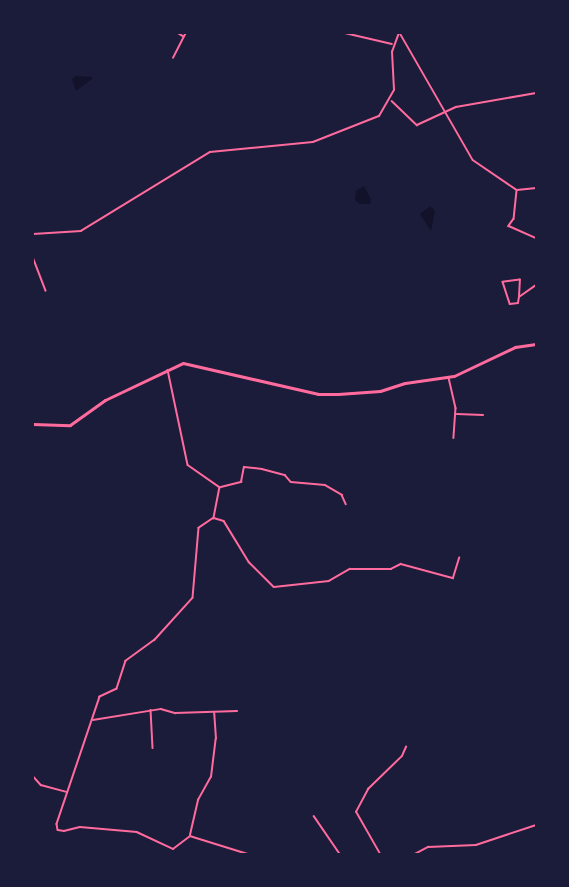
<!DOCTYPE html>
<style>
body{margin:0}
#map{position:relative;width:569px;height:887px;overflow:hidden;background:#1b1b3a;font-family:Spectral,serif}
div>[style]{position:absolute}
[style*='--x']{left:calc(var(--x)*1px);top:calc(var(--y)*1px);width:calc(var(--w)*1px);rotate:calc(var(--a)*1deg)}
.water>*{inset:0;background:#12122b}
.minor>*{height:1.5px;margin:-0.75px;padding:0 0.75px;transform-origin:0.75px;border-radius:0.75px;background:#ff6b9d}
.primary>*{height:3px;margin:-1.5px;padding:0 1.5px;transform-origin:1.5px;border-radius:1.5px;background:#ff6b9d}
span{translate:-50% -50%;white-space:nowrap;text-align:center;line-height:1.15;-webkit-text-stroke:6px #1b1b3a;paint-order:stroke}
.frame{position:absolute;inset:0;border:34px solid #1b1b3a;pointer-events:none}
</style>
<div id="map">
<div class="water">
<i style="clip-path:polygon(76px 76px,92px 77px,93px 78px,76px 91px,72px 79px)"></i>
<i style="clip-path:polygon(364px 186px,371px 200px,370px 204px,360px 204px,355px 200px,356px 191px)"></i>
<i style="clip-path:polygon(430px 206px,435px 211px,431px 231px,420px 214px)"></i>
</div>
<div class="minor">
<i style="--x:178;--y:33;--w:6;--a:31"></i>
<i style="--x:345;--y:33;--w:48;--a:13.2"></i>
<i style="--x:400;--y:33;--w:146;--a:60.1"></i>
<i style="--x:473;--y:160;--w:53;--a:34.3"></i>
<i style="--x:517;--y:190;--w:19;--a:-6"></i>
<i style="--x:173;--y:58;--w:28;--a:-63"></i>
<i style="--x:392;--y:101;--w:35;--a:44"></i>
<i style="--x:417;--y:125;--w:43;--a:-24.8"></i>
<i style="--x:456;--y:107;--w:81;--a:-9.9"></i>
<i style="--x:517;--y:191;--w:28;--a:96"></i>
<i style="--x:514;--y:219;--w:9;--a:126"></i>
<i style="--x:509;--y:226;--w:30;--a:24"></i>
<i style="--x:33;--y:234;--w:48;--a:-3.6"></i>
<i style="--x:81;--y:231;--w:151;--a:-31.5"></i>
<i style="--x:210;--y:152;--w:103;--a:-5.5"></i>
<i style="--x:313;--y:142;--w:71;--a:-21.5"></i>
<i style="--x:379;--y:116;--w:30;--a:-60"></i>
<i style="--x:394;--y:90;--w:38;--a:-93"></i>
<i style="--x:392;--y:52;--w:20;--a:-70"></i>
<i style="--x:33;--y:257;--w:36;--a:69"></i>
<i style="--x:519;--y:297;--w:17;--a:-87"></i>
<i style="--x:520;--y:280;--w:17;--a:173"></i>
<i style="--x:503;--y:282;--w:23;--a:72"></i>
<i style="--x:510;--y:304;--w:8;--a:-7"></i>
<i style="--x:518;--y:303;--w:6;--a:-81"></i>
<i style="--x:519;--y:297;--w:21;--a:-35"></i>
<i style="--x:168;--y:370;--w:97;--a:78.1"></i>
<i style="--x:188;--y:465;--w:39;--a:35"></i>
<i style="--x:220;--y:487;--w:32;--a:101"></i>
<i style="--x:214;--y:518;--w:10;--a:17"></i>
<i style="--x:224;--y:521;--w:48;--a:58.6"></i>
<i style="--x:249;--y:562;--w:35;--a:45"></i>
<i style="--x:274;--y:587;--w:55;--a:-6.2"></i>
<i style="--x:329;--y:581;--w:24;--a:-30"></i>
<i style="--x:350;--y:569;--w:41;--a:0"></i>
<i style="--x:391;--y:569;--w:11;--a:-27"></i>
<i style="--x:401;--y:564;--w:54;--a:15.1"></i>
<i style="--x:453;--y:578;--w:21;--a:-73"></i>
<i style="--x:449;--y:378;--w:31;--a:77"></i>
<i style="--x:456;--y:408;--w:30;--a:94"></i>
<i style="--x:457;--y:414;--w:26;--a:2"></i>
<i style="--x:221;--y:487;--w:21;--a:-14"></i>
<i style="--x:241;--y:482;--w:15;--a:-79"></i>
<i style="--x:244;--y:467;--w:18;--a:6"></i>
<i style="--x:262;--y:469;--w:24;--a:15"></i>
<i style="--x:285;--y:475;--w:9;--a:49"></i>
<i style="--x:291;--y:482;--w:34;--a:5"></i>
<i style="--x:325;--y:485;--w:20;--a:30"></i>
<i style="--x:342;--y:495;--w:10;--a:66"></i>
<i style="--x:214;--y:518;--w:18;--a:146"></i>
<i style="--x:199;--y:528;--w:70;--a:94.9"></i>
<i style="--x:193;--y:598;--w:57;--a:132.1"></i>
<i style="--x:155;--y:640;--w:36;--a:144"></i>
<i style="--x:126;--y:661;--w:29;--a:108"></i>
<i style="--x:117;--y:689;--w:19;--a:155"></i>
<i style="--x:100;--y:697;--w:134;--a:108.7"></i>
<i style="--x:57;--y:824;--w:6;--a:81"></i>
<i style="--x:58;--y:830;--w:6;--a:9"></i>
<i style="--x:64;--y:831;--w:16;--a:-14"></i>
<i style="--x:80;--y:827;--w:57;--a:5"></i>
<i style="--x:137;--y:832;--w:40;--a:25"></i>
<i style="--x:173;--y:849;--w:21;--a:-37"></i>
<i style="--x:190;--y:836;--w:61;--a:17.2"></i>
<i style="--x:151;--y:710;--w:38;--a:87"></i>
<i style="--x:93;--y:720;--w:69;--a:-9.2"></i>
<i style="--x:161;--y:709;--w:15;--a:16"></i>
<i style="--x:175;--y:713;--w:62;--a:-1.8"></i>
<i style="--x:33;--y:776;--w:12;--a:48"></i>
<i style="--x:41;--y:785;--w:27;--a:15"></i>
<i style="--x:314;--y:816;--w:46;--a:55.6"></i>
<i style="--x:190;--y:835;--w:36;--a:-77"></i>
<i style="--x:198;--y:800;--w:26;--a:-61"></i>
<i style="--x:211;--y:777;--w:38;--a:-83"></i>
<i style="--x:216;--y:739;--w:26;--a:-94"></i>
<i style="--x:380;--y:854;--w:48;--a:-119.7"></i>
<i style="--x:356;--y:812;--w:26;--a:-62"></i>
<i style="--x:368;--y:789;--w:47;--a:-44.1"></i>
<i style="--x:402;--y:756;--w:10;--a:-66"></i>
<i style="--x:415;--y:854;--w:15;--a:-28"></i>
<i style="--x:428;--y:847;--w:48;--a:-2.4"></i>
<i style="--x:476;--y:845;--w:63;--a:-18.4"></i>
</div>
<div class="primary">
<i style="--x:33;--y:424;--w:37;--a:2"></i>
<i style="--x:70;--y:425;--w:43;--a:-35.5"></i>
<i style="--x:105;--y:400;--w:86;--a:-25.4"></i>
<i style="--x:183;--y:363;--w:139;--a:12.9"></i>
<i style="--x:318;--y:394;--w:20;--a:0"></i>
<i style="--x:338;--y:394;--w:42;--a:-4.1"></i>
<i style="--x:380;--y:391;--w:26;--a:-18"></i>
<i style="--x:405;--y:383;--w:49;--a:-8.1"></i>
<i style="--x:454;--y:376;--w:68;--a:-25.4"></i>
<i style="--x:515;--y:347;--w:21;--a:-8"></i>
</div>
<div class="frame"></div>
</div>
